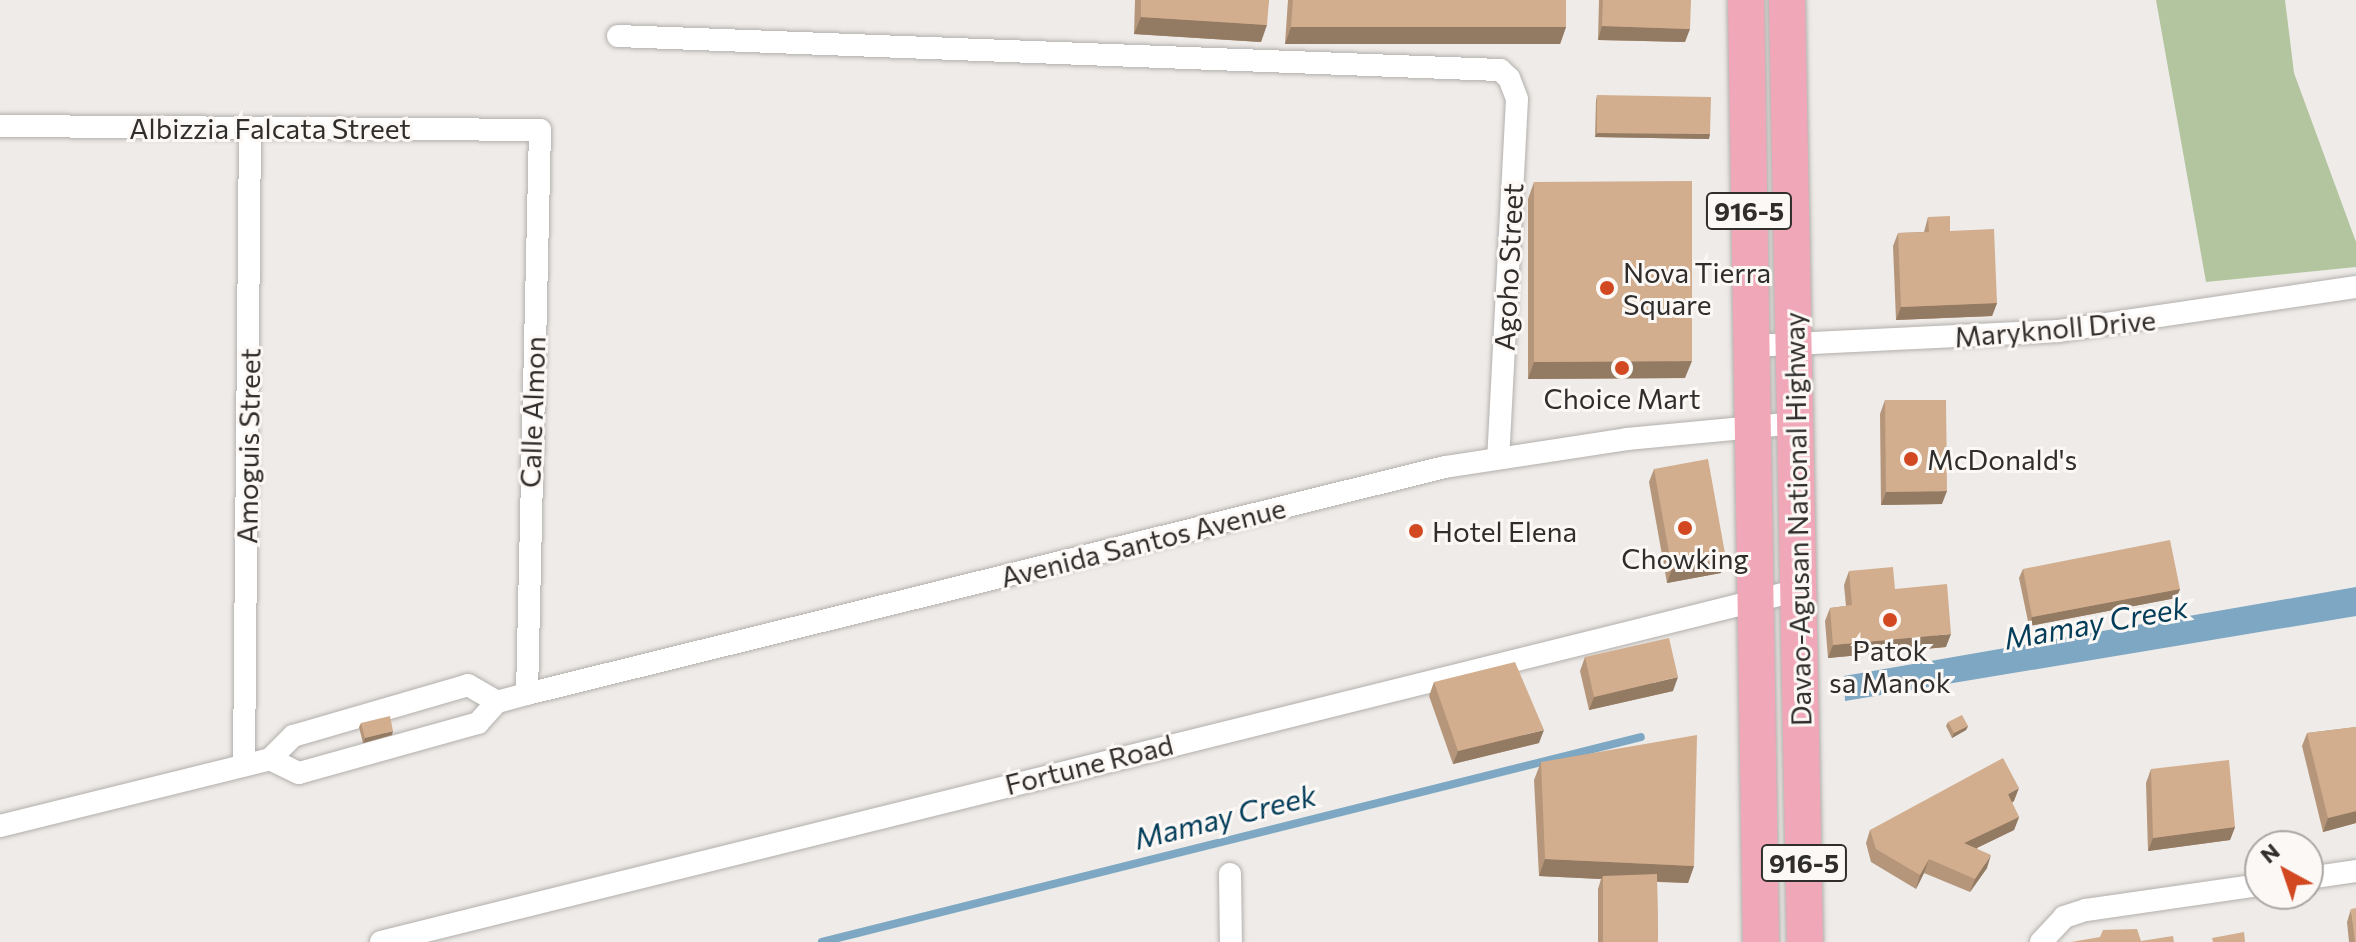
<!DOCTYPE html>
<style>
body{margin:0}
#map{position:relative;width:2356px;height:942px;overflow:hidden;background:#eeebe8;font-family:Commissioner,sans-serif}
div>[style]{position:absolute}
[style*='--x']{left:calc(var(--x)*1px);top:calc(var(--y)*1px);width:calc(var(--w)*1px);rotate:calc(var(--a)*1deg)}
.green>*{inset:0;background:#b3c59e}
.water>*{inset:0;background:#7da7c2}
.stream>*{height:8px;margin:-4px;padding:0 4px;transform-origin:4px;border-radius:4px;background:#7da7c2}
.roads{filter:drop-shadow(0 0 2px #b2afac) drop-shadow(0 0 2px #b2afac)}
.minor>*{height:22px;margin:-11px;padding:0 11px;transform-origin:11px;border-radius:11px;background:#fff}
.primary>*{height:36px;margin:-18px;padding:0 18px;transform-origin:18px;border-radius:18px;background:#f0a8b8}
.wall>*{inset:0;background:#b5967a}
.shaded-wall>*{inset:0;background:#937a63}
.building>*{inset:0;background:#d2ae8e}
.dots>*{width:22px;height:22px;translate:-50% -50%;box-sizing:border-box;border:4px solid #fcf8f5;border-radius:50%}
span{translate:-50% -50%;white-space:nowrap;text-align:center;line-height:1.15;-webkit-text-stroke:6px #fcf8f5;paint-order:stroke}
.shield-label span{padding:2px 6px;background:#fcf8f5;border:2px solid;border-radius:6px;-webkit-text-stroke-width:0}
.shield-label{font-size:26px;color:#2f2e2d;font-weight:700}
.street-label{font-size:28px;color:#2f2e2d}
.poi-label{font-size:28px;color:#2f2e2d}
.left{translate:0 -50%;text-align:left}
.water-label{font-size:30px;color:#033d59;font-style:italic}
.north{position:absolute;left:2244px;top:830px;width:80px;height:80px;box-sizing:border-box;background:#fcf8f5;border:2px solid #aaa7a5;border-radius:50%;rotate:320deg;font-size:22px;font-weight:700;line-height:32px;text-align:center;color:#2f2e2d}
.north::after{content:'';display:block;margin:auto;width:28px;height:36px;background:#d14821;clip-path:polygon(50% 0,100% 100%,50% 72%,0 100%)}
</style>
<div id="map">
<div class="green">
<i style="clip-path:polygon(2156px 0,2285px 0,2294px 73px,2356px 242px,2356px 267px,2206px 282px)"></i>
</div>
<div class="water">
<i style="clip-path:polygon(2356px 587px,2356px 616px,1845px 701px,1844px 676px)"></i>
</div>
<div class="stream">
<i style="--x:822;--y:942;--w:844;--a:-14.05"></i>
</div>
<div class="roads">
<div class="minor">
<i style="--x:618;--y:36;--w:883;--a:2.21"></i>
<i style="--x:1500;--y:70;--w:12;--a:42"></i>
<i style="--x:1509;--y:78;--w:22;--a:69"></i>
<i style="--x:1517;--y:99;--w:359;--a:93"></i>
<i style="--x:0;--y:126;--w:540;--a:0.42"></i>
<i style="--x:540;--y:130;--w:564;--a:91.32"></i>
<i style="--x:1752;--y:346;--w:306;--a:-2.8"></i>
<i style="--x:2058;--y:331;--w:301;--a:-8.4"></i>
<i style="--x:270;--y:759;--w:32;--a:26"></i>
<i style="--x:299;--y:773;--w:186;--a:-15.6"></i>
<i style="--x:478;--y:723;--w:28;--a:-48"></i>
<i style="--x:497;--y:702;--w:31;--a:-15"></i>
<i style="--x:527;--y:694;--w:946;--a:-13.89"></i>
<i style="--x:1445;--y:467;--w:184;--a:-8.7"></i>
<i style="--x:1627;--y:439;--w:170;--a:-5.4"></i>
<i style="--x:244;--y:764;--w:636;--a:-89.46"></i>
<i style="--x:0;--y:826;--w:278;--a:-13.9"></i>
<i style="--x:270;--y:759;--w:33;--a:-45"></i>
<i style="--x:293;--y:736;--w:182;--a:-16.2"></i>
<i style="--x:468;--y:685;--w:34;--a:30"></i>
<i style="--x:1230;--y:874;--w:68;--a:89.2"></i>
<i style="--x:2308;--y:878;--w:49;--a:-8.3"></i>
<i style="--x:381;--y:942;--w:1461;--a:-13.94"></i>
<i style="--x:2041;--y:942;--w:34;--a:-47"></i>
<i style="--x:2064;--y:917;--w:23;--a:-18"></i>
<i style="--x:2086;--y:910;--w:176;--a:-8.2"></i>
</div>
<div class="primary">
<i style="--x:1746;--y:0;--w:942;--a:89.09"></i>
<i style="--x:1787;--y:0;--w:942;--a:88.91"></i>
</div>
</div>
<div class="wall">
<i style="clip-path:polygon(1135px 0,1269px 0,1261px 42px,1134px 34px)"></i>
<i style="clip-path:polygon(1288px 0,1566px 0,1566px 27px,1560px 44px,1285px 44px)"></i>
<i style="clip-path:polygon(1599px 0,1691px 0,1685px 42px,1598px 40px)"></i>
<i style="clip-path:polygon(1597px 95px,1709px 139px,1595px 137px,1596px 100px)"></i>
<i style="clip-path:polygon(1534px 182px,1685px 378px,1528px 379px,1528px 199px)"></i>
<i style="clip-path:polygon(1928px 217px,1950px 231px,1997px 303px,1992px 316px,1896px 320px,1893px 246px,1898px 233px,1924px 232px)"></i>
<i style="clip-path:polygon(1885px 400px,1942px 504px,1881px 505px,1880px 414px)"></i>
<i style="clip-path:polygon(1654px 469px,1726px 559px,1721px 573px,1667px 583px,1649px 482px)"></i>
<i style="clip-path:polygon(2023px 569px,2180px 589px,2176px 598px,2029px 626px,2019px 578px)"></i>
<i style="clip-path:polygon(1849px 571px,1895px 589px,1946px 647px,1828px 658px,1825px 621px,1830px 608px,1846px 606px,1844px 585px)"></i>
<i style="clip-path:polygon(1585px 657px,1673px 691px,1589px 710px,1580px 671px)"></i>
<i style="clip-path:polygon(1434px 682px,1539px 743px,1453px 764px,1429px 696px)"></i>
<i style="clip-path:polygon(1948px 722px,1968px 726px,1966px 730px,1952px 738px,1946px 726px)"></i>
<i style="clip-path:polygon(361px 723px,392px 735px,363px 743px,359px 727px)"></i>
<i style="clip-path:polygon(2356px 727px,2356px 823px,2323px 832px,2302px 746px,2307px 733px)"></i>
<i style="clip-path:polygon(1541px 762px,1694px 866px,1688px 883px,1657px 882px,1658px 942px,1598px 942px,1598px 889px,1601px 879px,1539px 876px,1534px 780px)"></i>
<i style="clip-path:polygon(2151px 769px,2235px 827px,2230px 840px,2148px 851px,2146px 783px)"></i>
<i style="clip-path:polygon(2014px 801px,2012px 803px,2019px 817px,2014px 830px,1977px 848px,1987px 868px,1970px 892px,1924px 873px,1916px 889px,1871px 862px,1866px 843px,1870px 830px)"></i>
<i style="clip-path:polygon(2351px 909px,2356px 942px,2349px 942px,2347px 922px)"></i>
</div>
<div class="shaded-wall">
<i style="clip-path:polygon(1141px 17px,1267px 25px,1261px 42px,1134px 34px)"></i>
<i style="clip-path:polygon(1602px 26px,1690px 29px,1685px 42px,1598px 40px)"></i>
<i style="clip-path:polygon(1291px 27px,1566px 27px,1560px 44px,1285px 44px)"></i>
<i style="clip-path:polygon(1597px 133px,1710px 134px,1709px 139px,1595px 137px)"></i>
<i style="clip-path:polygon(1997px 303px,1992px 316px,1896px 320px,1901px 307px)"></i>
<i style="clip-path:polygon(1692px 361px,1685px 378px,1528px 379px,1534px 362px)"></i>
<i style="clip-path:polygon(1947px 491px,1942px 504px,1881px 505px,1886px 492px)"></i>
<i style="clip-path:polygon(1726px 559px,1721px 573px,1667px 583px,1672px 569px)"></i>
<i style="clip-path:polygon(2180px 589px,2176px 598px,2029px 626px,2032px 617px)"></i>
<i style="clip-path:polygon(1951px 634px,1946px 647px,1828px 658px,1833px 645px)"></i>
<i style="clip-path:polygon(1678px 677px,1673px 691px,1589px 710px,1594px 697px)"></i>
<i style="clip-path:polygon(1968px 726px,1966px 730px,1952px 738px,1954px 733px)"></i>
<i style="clip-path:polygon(1544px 730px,1539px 743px,1453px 764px,1458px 751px)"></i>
<i style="clip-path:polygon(393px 731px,392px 735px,363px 743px,365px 738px)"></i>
<i style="clip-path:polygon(2019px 788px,2014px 801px,2003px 808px,2008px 794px)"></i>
<i style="clip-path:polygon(2356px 811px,2356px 823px,2323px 832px,2328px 818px)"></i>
<i style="clip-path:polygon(2019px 817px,2014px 830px,1960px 856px,1964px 843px)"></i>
<i style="clip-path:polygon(2235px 827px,2230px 840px,2148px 851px,2153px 838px)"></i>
<i style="clip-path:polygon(1991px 855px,1987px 868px,1970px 892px,1975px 879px)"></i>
<i style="clip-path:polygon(1545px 859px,1694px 866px,1688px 883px,1603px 879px,1603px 876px,1601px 879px,1539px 876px)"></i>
<i style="clip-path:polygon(1929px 859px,1924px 873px,1916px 889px,1920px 875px)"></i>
</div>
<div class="building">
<i style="clip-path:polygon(1141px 0,1269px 0,1267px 25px,1141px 17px)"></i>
<i style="clip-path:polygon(1293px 0,1566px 0,1566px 27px,1291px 27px)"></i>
<i style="clip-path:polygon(1603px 0,1691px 0,1690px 29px,1602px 26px)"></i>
<i style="clip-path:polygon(1597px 95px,1711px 97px,1710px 134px,1597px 133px)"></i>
<i style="clip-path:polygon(1692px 181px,1692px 361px,1534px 362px,1534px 182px)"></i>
<i style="clip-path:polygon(1950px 216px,1950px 231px,1994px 229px,1997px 303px,1901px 307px,1898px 233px,1929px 232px,1928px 217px)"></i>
<i style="clip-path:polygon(1885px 400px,1946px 400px,1947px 491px,1886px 492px)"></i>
<i style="clip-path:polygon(1708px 459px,1726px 559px,1672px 569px,1654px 469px)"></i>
<i style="clip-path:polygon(2170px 540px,2180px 589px,2032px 617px,2023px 569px)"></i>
<i style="clip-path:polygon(1893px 567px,1895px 589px,1947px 584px,1951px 634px,1833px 645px,1830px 608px,1852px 605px,1849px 571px)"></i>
<i style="clip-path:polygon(1669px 638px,1678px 677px,1594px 697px,1585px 657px)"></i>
<i style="clip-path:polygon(1515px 662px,1544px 730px,1458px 751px,1434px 682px)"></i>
<i style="clip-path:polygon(1962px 715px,1968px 726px,1954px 733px,1948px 722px)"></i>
<i style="clip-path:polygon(390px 716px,393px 731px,365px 738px,361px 723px)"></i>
<i style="clip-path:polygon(2356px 727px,2356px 811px,2328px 818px,2307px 733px)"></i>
<i style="clip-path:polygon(1697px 735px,1694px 866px,1545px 859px,1541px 762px)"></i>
<i style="clip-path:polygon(2003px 758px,2019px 788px,2008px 794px,2019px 817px,1964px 843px,1991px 855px,1975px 879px,1929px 859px,1920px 875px,1876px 849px,1870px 830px)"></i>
<i style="clip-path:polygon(2229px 760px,2235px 827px,2153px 838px,2151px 769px)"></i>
<i style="clip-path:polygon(1657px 874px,1658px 942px,1603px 942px,1603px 876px)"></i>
<i style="clip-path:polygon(2356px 908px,2356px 942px,2355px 942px,2351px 909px)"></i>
<i style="clip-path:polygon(2137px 929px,2141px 941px,2173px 936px,2174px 942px,2071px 942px,2100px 937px,2103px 930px)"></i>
<i style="clip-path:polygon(2244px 932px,2245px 942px,2213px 942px,2212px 938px)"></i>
</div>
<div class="dots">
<i style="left:1607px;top:288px;background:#d14821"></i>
<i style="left:1622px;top:368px;background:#d14821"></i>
<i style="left:1911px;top:459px;background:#d14821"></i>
<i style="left:1685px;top:528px;background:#d14821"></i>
<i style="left:1416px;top:531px;background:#d14821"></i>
<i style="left:1890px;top:620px;background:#d14821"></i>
</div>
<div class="shield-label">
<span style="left:1749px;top:211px">916-5</span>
<span style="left:1804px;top:863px">916-5</span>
</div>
<div class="street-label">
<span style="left:270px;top:128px">Albizzia Falcata Street</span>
<span style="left:1508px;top:267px;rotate:-87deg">Agoho Street</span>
<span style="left:2055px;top:328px;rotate:-5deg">Maryknoll Drive</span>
<span style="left:532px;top:412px;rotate:-88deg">Calle Almon</span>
<span style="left:248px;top:446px;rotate:-89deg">Amoguis Street</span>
<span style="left:1797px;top:519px;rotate:-91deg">Davao-Agusan National Highway</span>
<span style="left:1143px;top:542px;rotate:-14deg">Avenida Santos Avenue</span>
<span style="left:1089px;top:764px;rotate:-14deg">Fortune Road</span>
</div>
<div class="poi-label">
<span class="left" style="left:1623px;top:288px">Nova Tierra<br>Square</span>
<span style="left:1622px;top:398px">Choice Mart</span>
<span class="left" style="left:1927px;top:459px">McDonald's</span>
<span class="left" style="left:1432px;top:531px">Hotel Elena</span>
<span style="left:1685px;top:558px">Chowking</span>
<span style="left:1890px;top:666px">Patok<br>sa Manok</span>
</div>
<div class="water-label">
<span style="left:2096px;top:622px;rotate:-10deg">Mamay Creek</span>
<span style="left:1225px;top:816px;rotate:-14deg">Mamay Creek</span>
</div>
<div class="north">N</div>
</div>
